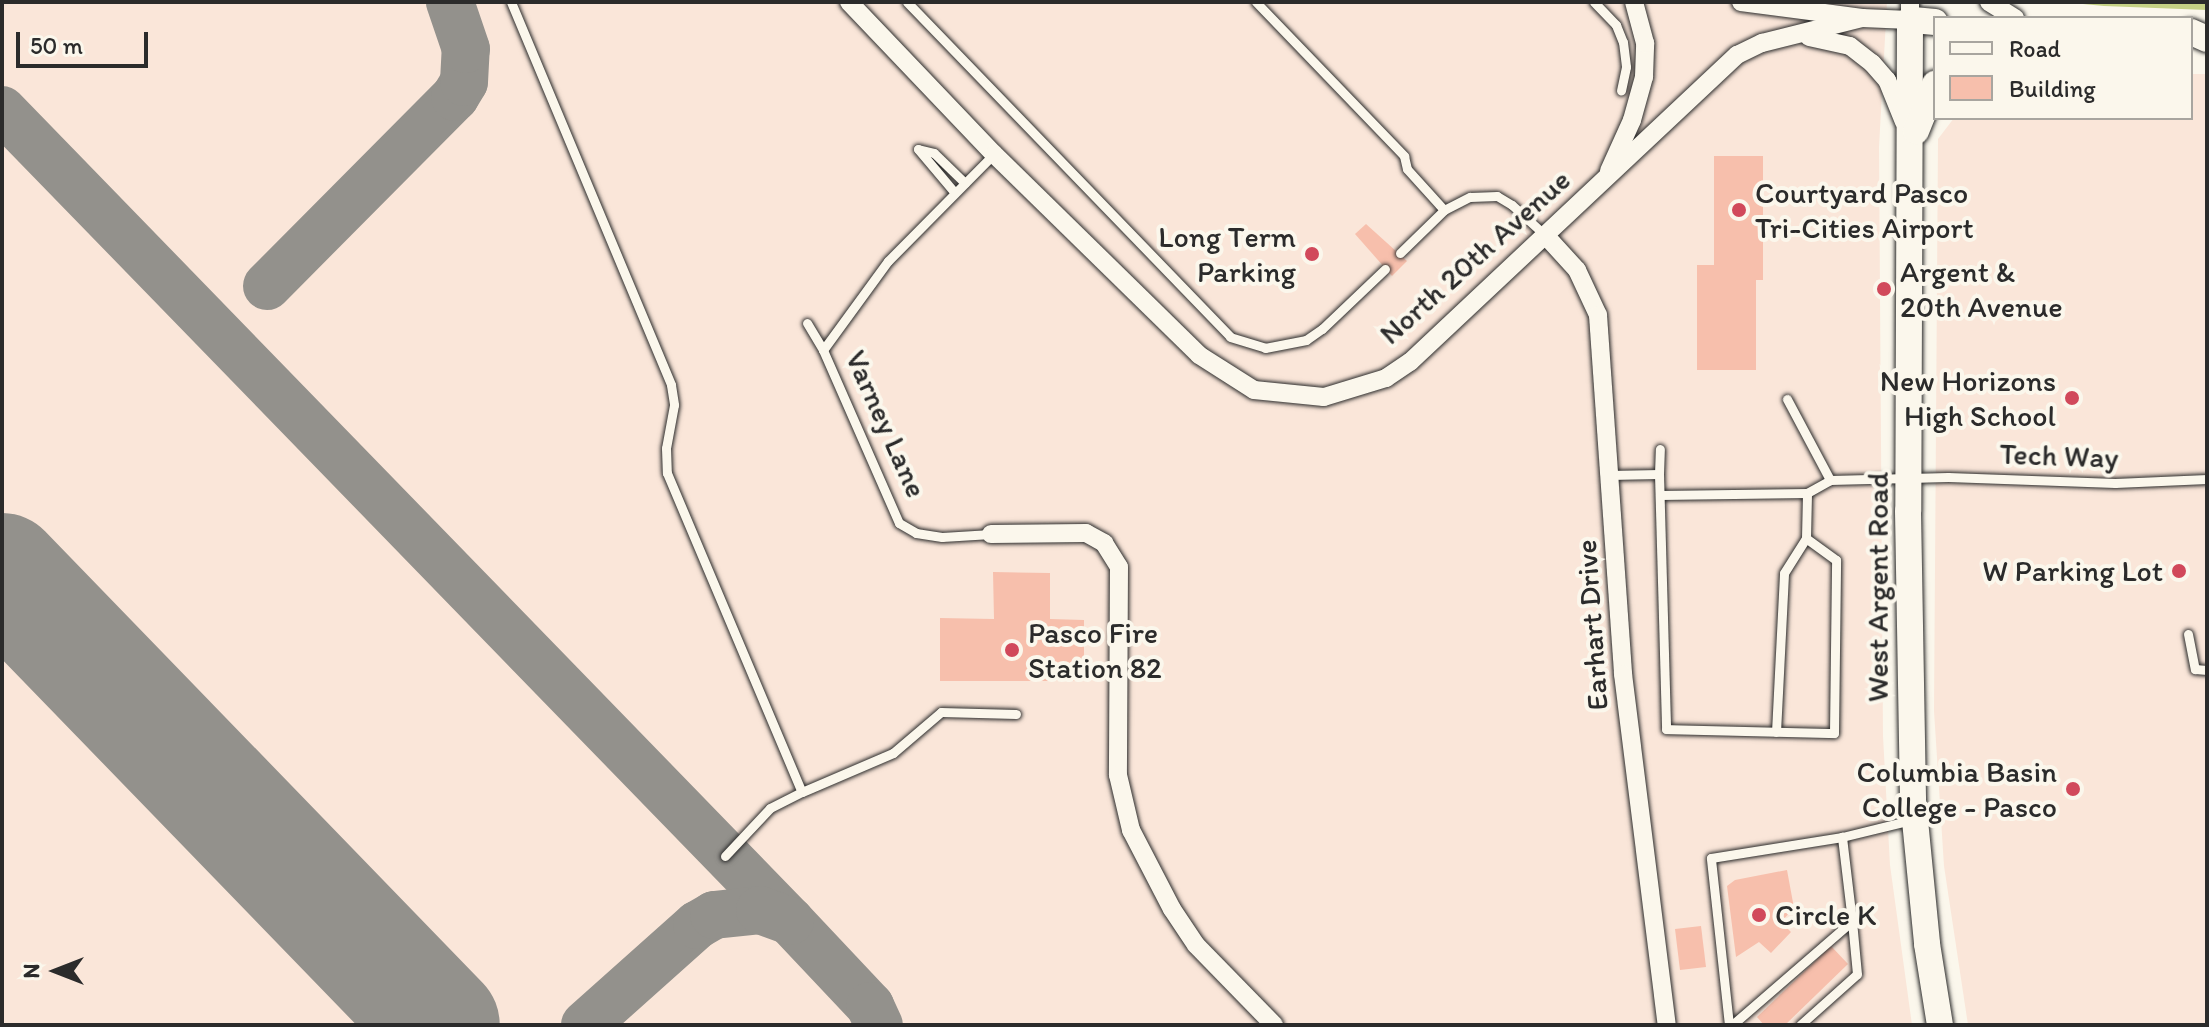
<!DOCTYPE html>
<style>
body{margin:0}
#map{position:relative;width:2209px;height:1027px;overflow:hidden;background:#fbf7ec;font-family:Itim,sans-serif}
div>[style]{position:absolute}
[style*='--x']{left:calc(var(--x)*1px);top:calc(var(--y)*1px);width:calc(var(--w)*1px);rotate:calc(var(--a)*1deg)}
.built>*{inset:0;background:#fae6d9}
.green>*{inset:0;background:#c5d184}
.taxiway>*{height:48px;margin:-24px;padding:0 24px;transform-origin:24px;border-radius:24px;background:#93918c}
.runway>*{height:120px;margin:-60px;padding:0 60px;transform-origin:60px;border-radius:60px;background:#93918c}
.building>*{inset:0;background:#f7bfac}
.roads{filter:drop-shadow(0 0 2px #2b2b2b) drop-shadow(0 0 2px #2b2b2b)}
.lane>*{height:9px;margin:-4.5px;padding:0 4.5px;transform-origin:4.5px;border-radius:4.5px;background:#fbf7ec}
.street>*{height:18px;margin:-9px;padding:0 9px;transform-origin:9px;border-radius:9px;background:#fbf7ec}
.secondary>*{height:26px;margin:-13px;padding:0 13px;transform-origin:13px;border-radius:13px;background:#fbf7ec}
.dots>*{width:22px;height:22px;translate:-50% -50%;box-sizing:border-box;border:4px solid #fbf7ec;border-radius:50%}
span{translate:-50% -50%;white-space:nowrap;text-align:center;line-height:1.15;-webkit-text-stroke:8px #fbf7ec;paint-order:stroke}
.poi-label{font-size:30px;color:#2b2b2b}
.left{translate:0 -50%;text-align:left}
.right{translate:-100% -50%;text-align:right}
.street-label{font-size:30px;color:#2b2b2b}
.frame{position:absolute;inset:0;border:4px solid #2b2b2b;pointer-events:none}
.legend{position:absolute;left:1933px;top:16px;width:260px;height:104px;box-sizing:border-box;background:#fbf7ec;border:2px solid #a8a59f;margin:0;padding:10px 14px;list-style:none;font-size:24px;color:#2b2b2b}
.legend li{display:flex;align-items:center;gap:16px;height:40px}
.legend b{width:40px;border:2px solid #a8a59f}
.north{position:absolute;left:16px;top:931px;width:80px;height:80px;-webkit-text-stroke:6px #fbf7ec;paint-order:stroke;rotate:270deg;font-size:22px;font-weight:700;line-height:32px;text-align:center;color:#2b2b2b}
.north::after{content:'';display:block;margin:auto;width:28px;height:36px;background:#2b2b2b;clip-path:polygon(50% 0,100% 100%,50% 72%,0 100%)}
.scale{position:absolute;left:16px;top:32px;width:132px;height:36px;box-sizing:border-box;border:4px solid #2b2b2b;border-top:0;padding-left:10px;font-size:24px;line-height:28px;white-space:nowrap;color:#2b2b2b;-webkit-text-stroke:6px #fbf7ec;paint-order:stroke}
</style>
<div id="map">
<div class="built">
<i style="clip-path:polygon(2px 2px,1887px 2px,1879px 147px,1883px 736px,1890px 865px,1912px 1025px,2px 1025px)"></i>
<i style="clip-path:polygon(2191px 74px,2207px 74px,2207px 1025px,1968px 1025px,1944px 866px,1934px 711px,1938px 139px,1954px 118px,2191px 118px)"></i>
</div>
<div class="green">
<i style="clip-path:polygon(2062px 2px,2207px 2px,2207px 10px,2104px 6px)"></i>
</div>
<div class="taxiway">
<i style="--x:2;--y:110;--w:1131;--a:45.82"></i>
<i style="--x:790;--y:921;--w:117;--a:46.7"></i>
<i style="--x:870;--y:1006;--w:21;--a:65"></i>
<i style="--x:267;--y:286;--w:267;--a:-45.2"></i>
<i style="--x:455;--y:97;--w:17;--a:-59"></i>
<i style="--x:464;--y:82;--w:33;--a:-87"></i>
<i style="--x:466;--y:49;--w:50;--a:-108.8"></i>
<i style="--x:585;--y:1025;--w:150;--a:-41.8"></i>
<i style="--x:697;--y:925;--w:20;--a:-30"></i>
<i style="--x:714;--y:915;--w:46;--a:-6.2"></i>
<i style="--x:760;--y:910;--w:32;--a:20"></i>
</div>
<div class="runway">
<i style="--x:2;--y:573;--w:629;--a:45.9"></i>
</div>
<div class="building">
<i style="clip-path:polygon(1714px 156px,1763px 156px,1763px 280px,1756px 280px,1756px 370px,1697px 370px,1697px 265px,1714px 265px)"></i>
<i style="clip-path:polygon(1366px 224px,1407px 261px,1392px 276px,1355px 234px)"></i>
<i style="clip-path:polygon(993px 572px,1050px 573px,1050px 619px,1084px 620px,1084px 681px,940px 681px,940px 618px,994px 619px)"></i>
<i style="clip-path:polygon(1787px 870px,1794px 908px,1781px 922px,1791px 932px,1771px 953px,1759px 942px,1736px 957px,1727px 886px,1735px 880px)"></i>
<i style="clip-path:polygon(1701px 926px,1706px 967px,1680px 970px,1675px 929px)"></i>
<i style="clip-path:polygon(1831px 946px,1848px 964px,1785px 1025px,1764px 1025px,1757px 1017px)"></i>
</div>
<div class="roads">
<div class="lane">
<i style="--x:511;--y:2;--w:415;--a:67.3"></i>
<i style="--x:671;--y:385;--w:20;--a:81"></i>
<i style="--x:674;--y:405;--w:44;--a:100.5"></i>
<i style="--x:666;--y:448;--w:25;--a:88"></i>
<i style="--x:667;--y:473;--w:346;--a:67.1"></i>
<i style="--x:802;--y:792;--w:99;--a:-23.2"></i>
<i style="--x:893;--y:753;--w:63;--a:-40.5"></i>
<i style="--x:941;--y:712;--w:75;--a:1.5"></i>
<i style="--x:907;--y:2;--w:465;--a:46"></i>
<i style="--x:1230;--y:337;--w:37;--a:17"></i>
<i style="--x:1265;--y:348;--w:42;--a:-11"></i>
<i style="--x:1306;--y:340;--w:19;--a:-35"></i>
<i style="--x:1322;--y:329;--w:87;--a:-43.6"></i>
<i style="--x:1256;--y:2;--w:214;--a:46.1"></i>
<i style="--x:1404;--y:156;--w:13;--a:77"></i>
<i style="--x:1407;--y:169;--w:55;--a:47.9"></i>
<i style="--x:1594;--y:2;--w:32;--a:46"></i>
<i style="--x:1616;--y:25;--w:18;--a:68"></i>
<i style="--x:1623;--y:42;--w:25;--a:83"></i>
<i style="--x:1626;--y:67;--w:24;--a:102"></i>
<i style="--x:918;--y:149;--w:16;--a:14"></i>
<i style="--x:934;--y:153;--w:43;--a:44.1"></i>
<i style="--x:918;--y:149;--w:57;--a:49.9"></i>
<i style="--x:1400;--y:253;--w:62;--a:-44.3"></i>
<i style="--x:1444;--y:210;--w:29;--a:-27"></i>
<i style="--x:1470;--y:197;--w:27;--a:-2"></i>
<i style="--x:1497;--y:196;--w:17;--a:31"></i>
<i style="--x:1512;--y:205;--w:46;--a:42.4"></i>
<i style="--x:807;--y:323;--w:31;--a:59"></i>
<i style="--x:823;--y:350;--w:189;--a:66.3"></i>
<i style="--x:899;--y:523;--w:20;--a:30"></i>
<i style="--x:916;--y:533;--w:26;--a:9"></i>
<i style="--x:942;--y:537;--w:49;--a:-3.5"></i>
<i style="--x:823;--y:350;--w:110;--a:-53.9"></i>
<i style="--x:888;--y:261;--w:151;--a:-45.3"></i>
<i style="--x:1787;--y:399;--w:92;--a:62"></i>
<i style="--x:1659;--y:474;--w:255;--a:88.4"></i>
<i style="--x:1666;--y:729;--w:168;--a:1.4"></i>
<i style="--x:1834;--y:733;--w:173;--a:-89.3"></i>
<i style="--x:1836;--y:560;--w:37;--a:-144"></i>
<i style="--x:1806;--y:538;--w:45;--a:-88.7"></i>
<i style="--x:1807;--y:493;--w:147;--a:179.2"></i>
<i style="--x:1609;--y:475;--w:50;--a:-1.1"></i>
<i style="--x:1659;--y:474;--w:25;--a:-88"></i>
<i style="--x:1807;--y:493;--w:26;--a:-29"></i>
<i style="--x:1830;--y:480;--w:118;--a:-1.5"></i>
<i style="--x:1948;--y:477;--w:167;--a:2.1"></i>
<i style="--x:2115;--y:483;--w:92;--a:-2.5"></i>
<i style="--x:2188;--y:634;--w:36;--a:79"></i>
<i style="--x:2195;--y:669;--w:12;--a:5"></i>
<i style="--x:1776;--y:732;--w:159;--a:-87.1"></i>
<i style="--x:1784;--y:573;--w:41;--a:-57.8"></i>
<i style="--x:725;--y:856;--w:66;--a:-46.8"></i>
<i style="--x:770;--y:808;--w:36;--a:-27"></i>
<i style="--x:1729;--y:1025;--w:168;--a:-96.2"></i>
<i style="--x:1711;--y:858;--w:133;--a:-9.1"></i>
<i style="--x:1732;--y:1025;--w:159;--a:-40.9"></i>
<i style="--x:1852;--y:921;--w:85;--a:-96.8"></i>
<i style="--x:1842;--y:837;--w:71;--a:-13.8"></i>
<i style="--x:1800;--y:1025;--w:76;--a:-41.8"></i>
<i style="--x:1857;--y:974;--w:53;--a:-95.4"></i>
</div>
<div class="street">
<i style="--x:849;--y:2;--w:210;--a:46.4"></i>
<i style="--x:994;--y:154;--w:287;--a:44.4"></i>
<i style="--x:1199;--y:355;--w:65;--a:32.5"></i>
<i style="--x:1254;--y:390;--w:70;--a:5.7"></i>
<i style="--x:1324;--y:397;--w:65;--a:-17"></i>
<i style="--x:1386;--y:378;--w:29;--a:-34"></i>
<i style="--x:1410;--y:362;--w:449;--a:-43.2"></i>
<i style="--x:1737;--y:55;--w:28;--a:-26"></i>
<i style="--x:1762;--y:43;--w:103;--a:-14"></i>
<i style="--x:1741;--y:2;--w:122;--a:7.5"></i>
<i style="--x:1862;--y:18;--w:48;--a:2.4"></i>
<i style="--x:1910;--y:20;--w:18;--a:-90"></i>
<i style="--x:1989;--y:2;--w:31;--a:32"></i>
<i style="--x:1809;--y:37;--w:42;--a:12.4"></i>
<i style="--x:1850;--y:46;--w:28;--a:38"></i>
<i style="--x:1872;--y:63;--w:23;--a:49"></i>
<i style="--x:1887;--y:80;--w:45;--a:68"></i>
<i style="--x:1609;--y:171;--w:56;--a:-65.7"></i>
<i style="--x:1632;--y:120;--w:45;--a:-74.4"></i>
<i style="--x:1644;--y:77;--w:34;--a:-88"></i>
<i style="--x:1645;--y:43;--w:42;--a:-105"></i>
<i style="--x:1546;--y:236;--w:46;--a:47.6"></i>
<i style="--x:1577;--y:270;--w:50;--a:65"></i>
<i style="--x:1598;--y:315;--w:360;--a:86"></i>
<i style="--x:1623;--y:674;--w:354;--a:82.9"></i>
<i style="--x:991;--y:534;--w:95;--a:-0.6"></i>
<i style="--x:1086;--y:533;--w:21;--a:29"></i>
<i style="--x:1104;--y:543;--w:28;--a:58"></i>
<i style="--x:1119;--y:567;--w:208;--a:90.3"></i>
<i style="--x:1118;--y:775;--w:57;--a:76.7"></i>
<i style="--x:1131;--y:830;--w:89;--a:62.6"></i>
<i style="--x:1172;--y:909;--w:43;--a:56.3"></i>
<i style="--x:1196;--y:945;--w:112;--a:45.7"></i>
</div>
<div class="secondary">
<i style="--x:1935;--y:22;--w:25;--a:-175"></i>
<i style="--x:1910;--y:20;--w:491;--a:90.2"></i>
<i style="--x:1908;--y:511;--w:289;--a:89"></i>
<i style="--x:1913;--y:800;--w:145;--a:84.4"></i>
<i style="--x:1927;--y:944;--w:82;--a:80.9"></i>
<i style="--x:2191;--y:32;--w:17;--a:24"></i>
<i style="--x:1916;--y:131;--w:51;--a:-68"></i>
</div>
</div>
<div class="dots">
<i style="left:1739px;top:210px;background:#d1495b"></i>
<i style="left:1312px;top:254px;background:#d1495b"></i>
<i style="left:1884px;top:289px;background:#d1495b"></i>
<i style="left:2072px;top:398px;background:#d1495b"></i>
<i style="left:2179px;top:571px;background:#d1495b"></i>
<i style="left:1012px;top:650px;background:#d1495b"></i>
<i style="left:2073px;top:789px;background:#d1495b"></i>
<i style="left:1759px;top:915px;background:#d1495b"></i>
</div>
<div class="poi-label">
<span class="left" style="left:1755px;top:210px">Courtyard Pasco<br>Tri-Cities Airport</span>
<span class="right" style="left:1296px;top:254px">Long Term<br>Parking</span>
<span class="left" style="left:1900px;top:289px">Argent &amp;<br>20th Avenue</span>
<span class="right" style="left:2056px;top:398px">New Horizons<br>High School</span>
<span class="right" style="left:2163px;top:571px">W Parking Lot</span>
<span class="left" style="left:1028px;top:650px">Pasco Fire<br>Station 82</span>
<span class="right" style="left:2057px;top:789px">Columbia Basin<br>College - Pasco</span>
<span class="left" style="left:1775px;top:915px">Circle K</span>
</div>
<div class="street-label">
<span style="left:1475px;top:257px;rotate:-42deg">North 20th Avenue</span>
<span style="left:886px;top:424px;rotate:66deg">Varney Lane</span>
<span style="left:2059px;top:456px;rotate:2deg">Tech Way</span>
<span style="left:1878px;top:587px;rotate:-90deg">West Argent Road</span>
<span style="left:1592px;top:625px;rotate:-94deg">Earhart Drive</span>
</div>
<div class="frame"></div>
<ul class="legend">
<li><b style="height:10px;background:#fbf7ec"></b>Road</li>
<li><b style="height:22px;background:#f7bfac"></b>Building</li>
</ul>
<div class="north">N</div>
<div class="scale">50 m</div>
</div>
